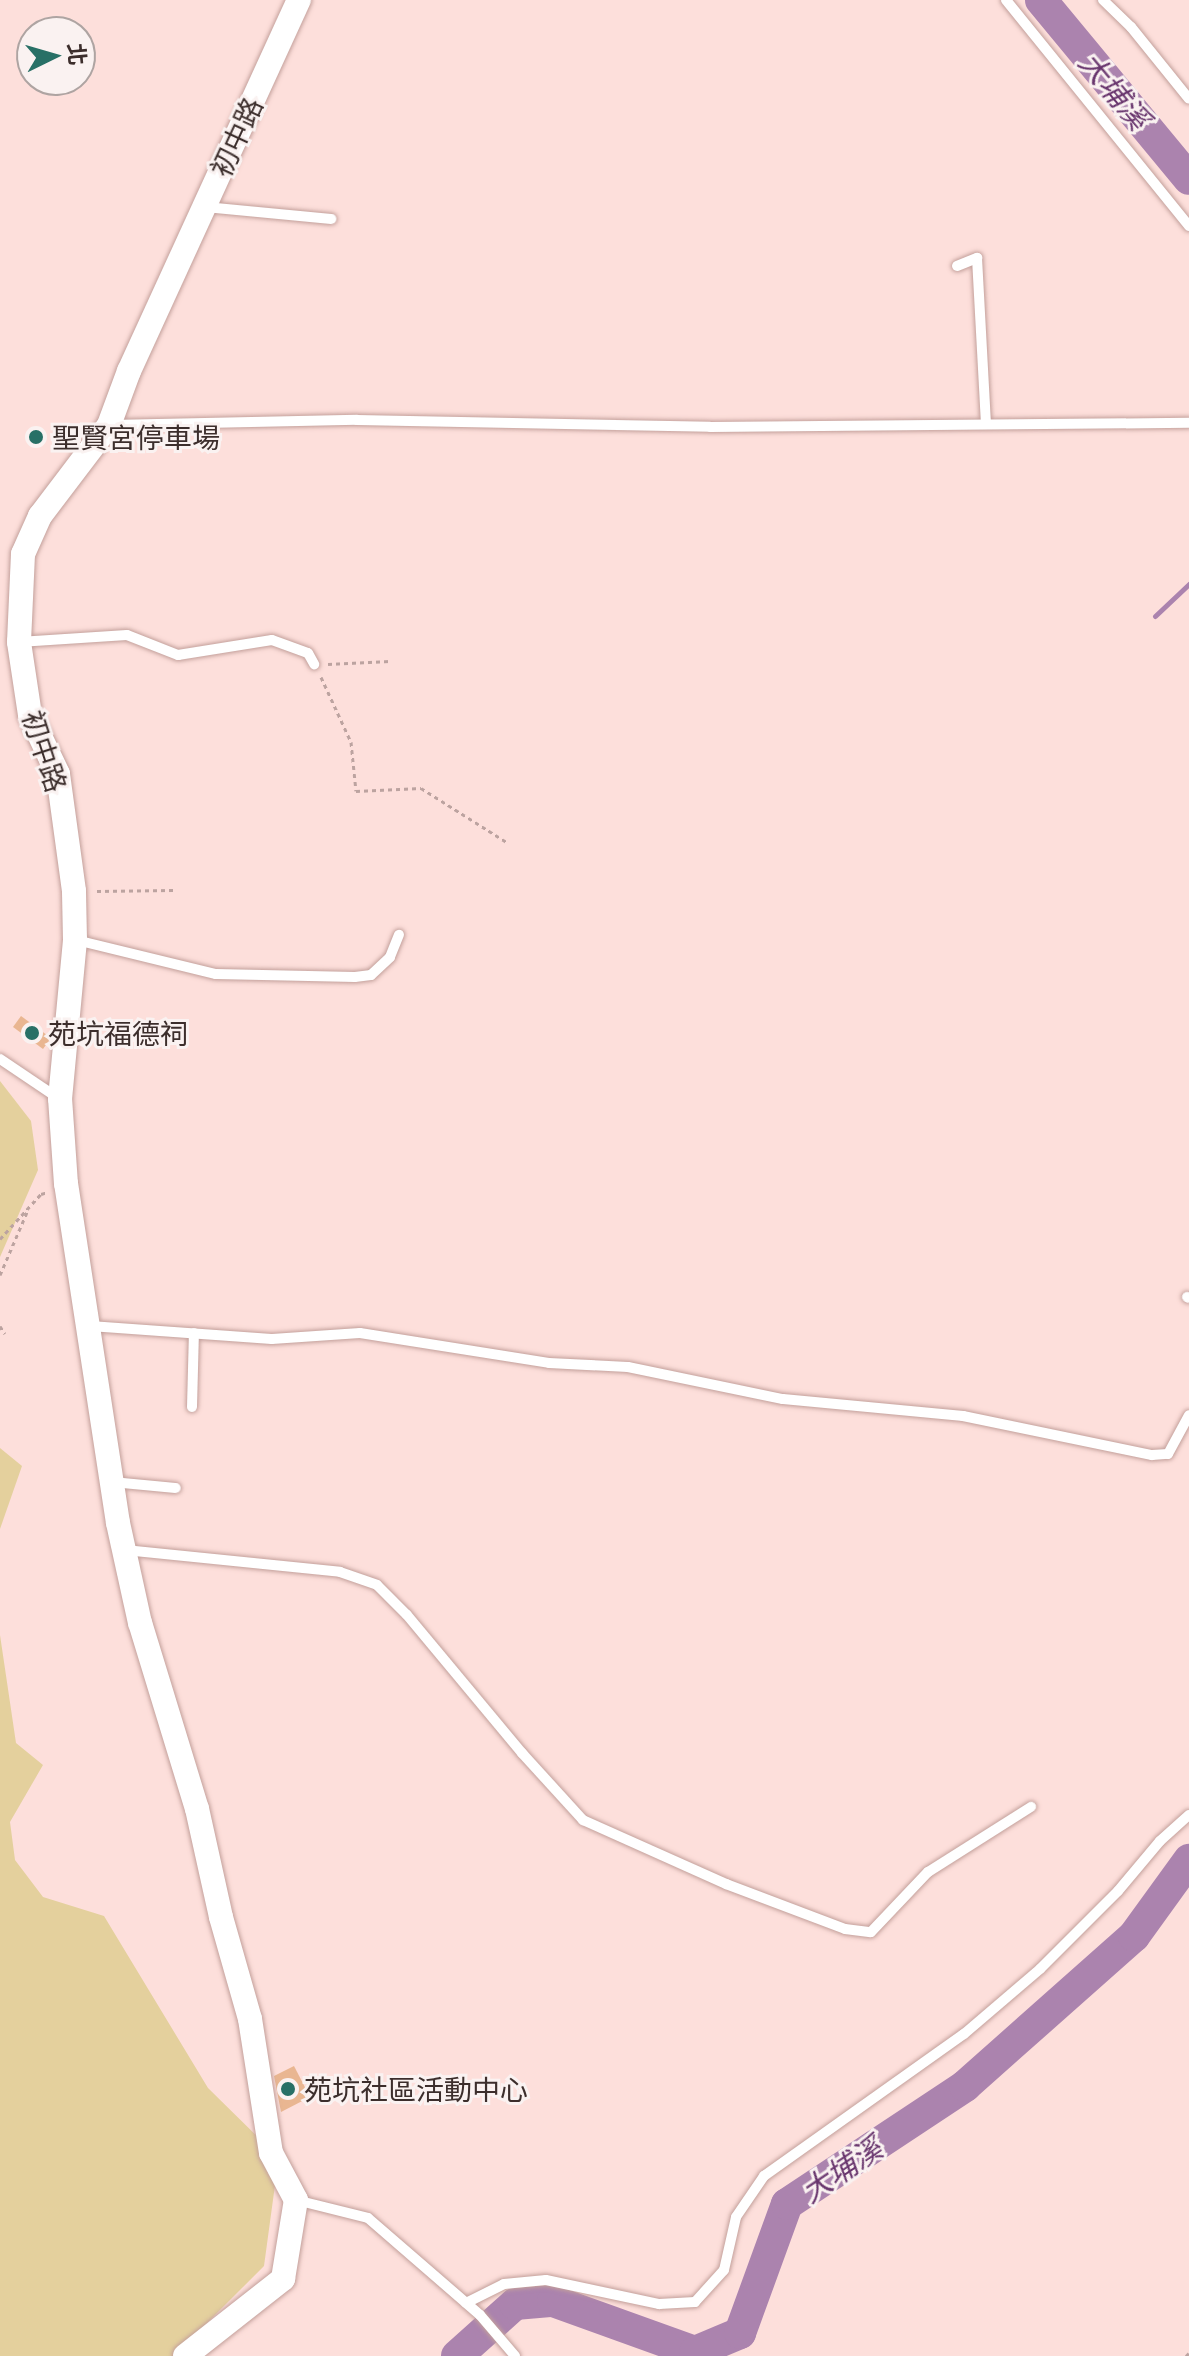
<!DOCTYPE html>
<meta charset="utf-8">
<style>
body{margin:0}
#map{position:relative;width:1189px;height:2356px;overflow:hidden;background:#fddfdb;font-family:"Exo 2","Noto Sans TC",sans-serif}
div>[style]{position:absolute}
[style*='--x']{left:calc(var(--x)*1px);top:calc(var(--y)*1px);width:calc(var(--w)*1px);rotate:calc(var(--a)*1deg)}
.green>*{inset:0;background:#e4d09d}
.stream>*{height:5px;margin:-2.5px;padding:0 2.5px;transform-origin:2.5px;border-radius:2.5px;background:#ab83ae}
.river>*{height:32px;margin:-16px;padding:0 16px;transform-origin:16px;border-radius:16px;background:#ab83ae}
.building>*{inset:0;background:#e9b691}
.path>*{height:3px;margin-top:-1.5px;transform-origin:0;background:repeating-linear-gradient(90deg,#bca3a0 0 4px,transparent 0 8px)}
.roads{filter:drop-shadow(0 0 2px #c3a09b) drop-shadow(0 0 2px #c3a09b)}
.service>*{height:10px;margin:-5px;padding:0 5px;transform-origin:5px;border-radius:5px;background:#fff}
.tertiary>*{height:24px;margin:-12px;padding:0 12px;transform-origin:12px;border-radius:12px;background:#fff}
.dots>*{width:22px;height:22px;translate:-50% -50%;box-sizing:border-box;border:4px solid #faf2f1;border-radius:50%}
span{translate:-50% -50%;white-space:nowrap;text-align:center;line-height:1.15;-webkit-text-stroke:6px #faf2f1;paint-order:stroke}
.street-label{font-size:28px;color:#3c2e2c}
.poi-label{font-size:28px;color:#3c2e2c}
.left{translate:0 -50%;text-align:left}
.water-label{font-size:30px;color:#68356d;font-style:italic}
.north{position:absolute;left:16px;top:16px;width:80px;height:80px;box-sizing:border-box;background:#faf2f1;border:2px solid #aea4a2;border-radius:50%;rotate:85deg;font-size:22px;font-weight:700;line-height:32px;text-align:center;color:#3c2e2c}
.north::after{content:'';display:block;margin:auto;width:28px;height:36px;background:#287066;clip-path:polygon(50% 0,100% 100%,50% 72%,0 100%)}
</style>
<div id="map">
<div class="green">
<i style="clip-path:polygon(0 1081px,31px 1121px,38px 1170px,0 1257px)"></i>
<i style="clip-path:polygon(0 1448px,22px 1466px,0 1529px)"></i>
<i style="clip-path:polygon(0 1635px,16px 1743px,43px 1765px,10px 1822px,15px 1860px,43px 1897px,104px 1916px,208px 2088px,266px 2145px,275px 2185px,264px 2266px,174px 2356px,0 2356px)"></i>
</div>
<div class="stream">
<i style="--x:1155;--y:616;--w:47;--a:-43.3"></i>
</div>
<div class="river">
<i style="--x:1041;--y:0;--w:232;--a:50.4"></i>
<i style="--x:457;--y:2356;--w:78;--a:-41.9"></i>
<i style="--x:515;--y:2304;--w:38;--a:-5"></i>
<i style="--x:553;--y:2301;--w:151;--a:19.8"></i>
<i style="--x:695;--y:2352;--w:49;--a:-22.9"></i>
<i style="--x:740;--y:2333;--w:137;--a:-70"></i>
<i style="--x:787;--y:2204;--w:214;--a:-33.5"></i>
<i style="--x:965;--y:2086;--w:226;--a:-41.6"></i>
<i style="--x:1134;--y:1936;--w:94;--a:-54.1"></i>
</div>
<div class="building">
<i style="clip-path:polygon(21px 1016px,51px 1038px,43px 1049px,13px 1027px)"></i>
<i style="clip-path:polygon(294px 2066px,310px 2097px,281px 2112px,274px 2076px)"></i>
</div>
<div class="path">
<i style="--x:328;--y:664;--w:62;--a:-2.8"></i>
<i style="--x:321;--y:677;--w:72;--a:65.2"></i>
<i style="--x:351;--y:742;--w:49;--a:84.2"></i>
<i style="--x:356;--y:791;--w:65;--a:-2.6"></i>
<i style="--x:421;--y:788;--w:103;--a:32.3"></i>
<i style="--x:97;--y:891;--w:76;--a:-0.8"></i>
<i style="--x:0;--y:1239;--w:61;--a:-47.7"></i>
<i style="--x:41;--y:1194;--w:7;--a:-16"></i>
<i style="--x:0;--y:1275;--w:69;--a:-66.8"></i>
<i style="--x:0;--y:1326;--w:9;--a:58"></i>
<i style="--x:1186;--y:2356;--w:4;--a:-45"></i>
</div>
<div class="roads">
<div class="service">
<i style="--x:1006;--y:0;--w:291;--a:51"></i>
<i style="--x:1103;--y:0;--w:39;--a:44"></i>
<i style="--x:1131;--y:27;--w:92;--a:51.1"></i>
<i style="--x:205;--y:207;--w:127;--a:5.4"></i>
<i style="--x:957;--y:266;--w:22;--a:-22"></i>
<i style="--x:977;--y:258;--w:166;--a:86.9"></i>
<i style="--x:111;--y:425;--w:246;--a:-1.2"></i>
<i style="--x:357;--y:420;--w:353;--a:1.1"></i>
<i style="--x:710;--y:427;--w:479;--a:-0.5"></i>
<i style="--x:19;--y:642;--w:108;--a:-3.7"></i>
<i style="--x:127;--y:635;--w:55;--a:21.4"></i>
<i style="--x:178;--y:655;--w:95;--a:-9.1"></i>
<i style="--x:272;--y:640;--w:38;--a:20"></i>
<i style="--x:308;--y:653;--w:13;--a:61"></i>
<i style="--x:76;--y:940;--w:144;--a:13.7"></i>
<i style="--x:216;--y:974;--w:139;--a:1.2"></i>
<i style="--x:355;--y:977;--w:16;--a:-7"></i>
<i style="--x:371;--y:975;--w:26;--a:-43"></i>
<i style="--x:390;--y:957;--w:24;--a:-68"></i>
<i style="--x:0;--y:1059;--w:70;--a:33.9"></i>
<i style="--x:1187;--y:1297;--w:2;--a:27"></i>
<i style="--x:90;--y:1326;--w:182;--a:4.1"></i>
<i style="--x:272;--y:1339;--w:88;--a:-3.9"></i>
<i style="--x:360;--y:1333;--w:191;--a:9"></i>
<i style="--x:549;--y:1363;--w:79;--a:2.9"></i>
<i style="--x:628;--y:1367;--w:158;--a:11.7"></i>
<i style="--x:783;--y:1399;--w:181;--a:5.4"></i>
<i style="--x:963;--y:1416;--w:193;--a:11.7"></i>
<i style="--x:1152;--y:1455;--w:16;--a:-4"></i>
<i style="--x:1168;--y:1454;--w:44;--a:-61.7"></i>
<i style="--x:192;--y:1407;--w:74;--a:-88.5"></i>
<i style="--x:112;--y:1482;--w:64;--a:5.4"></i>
<i style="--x:125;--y:1550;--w:216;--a:5.8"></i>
<i style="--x:340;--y:1572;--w:39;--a:19"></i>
<i style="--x:377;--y:1585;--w:42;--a:45"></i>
<i style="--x:407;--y:1615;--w:180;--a:50.2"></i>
<i style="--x:522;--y:1753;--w:91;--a:47.7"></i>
<i style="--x:583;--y:1820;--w:157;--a:24.1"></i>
<i style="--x:726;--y:1884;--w:127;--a:20.7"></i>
<i style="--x:845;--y:1929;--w:26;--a:7"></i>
<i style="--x:871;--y:1932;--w:83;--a:-46.5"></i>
<i style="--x:928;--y:1872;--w:122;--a:-32.3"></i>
<i style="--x:296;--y:2200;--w:74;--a:14"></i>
<i style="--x:368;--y:2218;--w:148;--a:40.9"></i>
<i style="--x:480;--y:2315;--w:54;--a:49.5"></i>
<i style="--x:466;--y:2303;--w:42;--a:-26.6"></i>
<i style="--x:504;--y:2284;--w:42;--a:-5.4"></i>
<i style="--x:546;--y:2280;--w:116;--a:12"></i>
<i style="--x:659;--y:2304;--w:36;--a:-3"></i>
<i style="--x:695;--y:2302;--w:43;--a:-47.8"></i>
<i style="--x:724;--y:2270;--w:54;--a:-77.2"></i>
<i style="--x:736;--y:2217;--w:50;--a:-55.7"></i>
<i style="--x:764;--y:2176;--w:245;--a:-35.4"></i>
<i style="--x:964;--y:2034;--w:100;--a:-40.5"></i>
<i style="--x:1040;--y:1969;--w:110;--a:-45"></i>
<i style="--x:1118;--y:1891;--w:65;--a:-50"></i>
<i style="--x:1160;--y:1841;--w:39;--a:-42"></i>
</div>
<div class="tertiary">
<i style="--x:185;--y:2356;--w:125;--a:-38.2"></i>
<i style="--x:283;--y:2279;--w:80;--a:-80.7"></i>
<i style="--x:296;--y:2200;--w:53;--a:-118"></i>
<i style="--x:271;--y:2153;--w:136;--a:-98.9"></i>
<i style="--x:250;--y:2019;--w:106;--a:-105.9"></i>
<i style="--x:221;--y:1917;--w:111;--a:-102.5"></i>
<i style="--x:197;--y:1809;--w:195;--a:-107"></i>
<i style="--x:140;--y:1623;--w:102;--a:-102.4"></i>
<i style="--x:118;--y:1523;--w:343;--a:-98.7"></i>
<i style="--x:66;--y:1184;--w:85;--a:-94"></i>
<i style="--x:60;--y:1099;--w:160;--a:-84.6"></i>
<i style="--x:75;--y:940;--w:49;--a:-91.2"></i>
<i style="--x:74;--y:891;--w:118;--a:-97.8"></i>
<i style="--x:58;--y:774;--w:65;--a:-115.4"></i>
<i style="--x:30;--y:715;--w:74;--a:-98.6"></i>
<i style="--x:19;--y:642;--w:88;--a:-87.4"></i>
<i style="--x:23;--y:554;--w:42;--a:-65.9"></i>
<i style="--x:40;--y:516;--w:114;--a:-52.8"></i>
<i style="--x:109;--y:425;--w:58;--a:-69.7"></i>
<i style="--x:129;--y:371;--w:408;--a:-65.4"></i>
</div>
</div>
<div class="dots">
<i style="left:36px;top:437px;background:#287066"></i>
<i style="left:32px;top:1033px;background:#287066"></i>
<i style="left:288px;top:2089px;background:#287066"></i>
</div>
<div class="street-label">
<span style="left:236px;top:137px;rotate:-65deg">初中路</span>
<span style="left:45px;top:751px;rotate:72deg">初中路</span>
</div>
<div class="poi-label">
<span class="left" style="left:52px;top:437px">聖賢宮停車場</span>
<span class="left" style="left:48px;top:1033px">苑坑福德祠</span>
<span class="left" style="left:304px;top:2089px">苑坑社區活動中心</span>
</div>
<div class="water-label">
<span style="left:1115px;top:90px;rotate:50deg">大埔溪</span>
<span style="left:841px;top:2169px;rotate:-34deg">大埔溪</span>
</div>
<div class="north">北</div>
</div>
